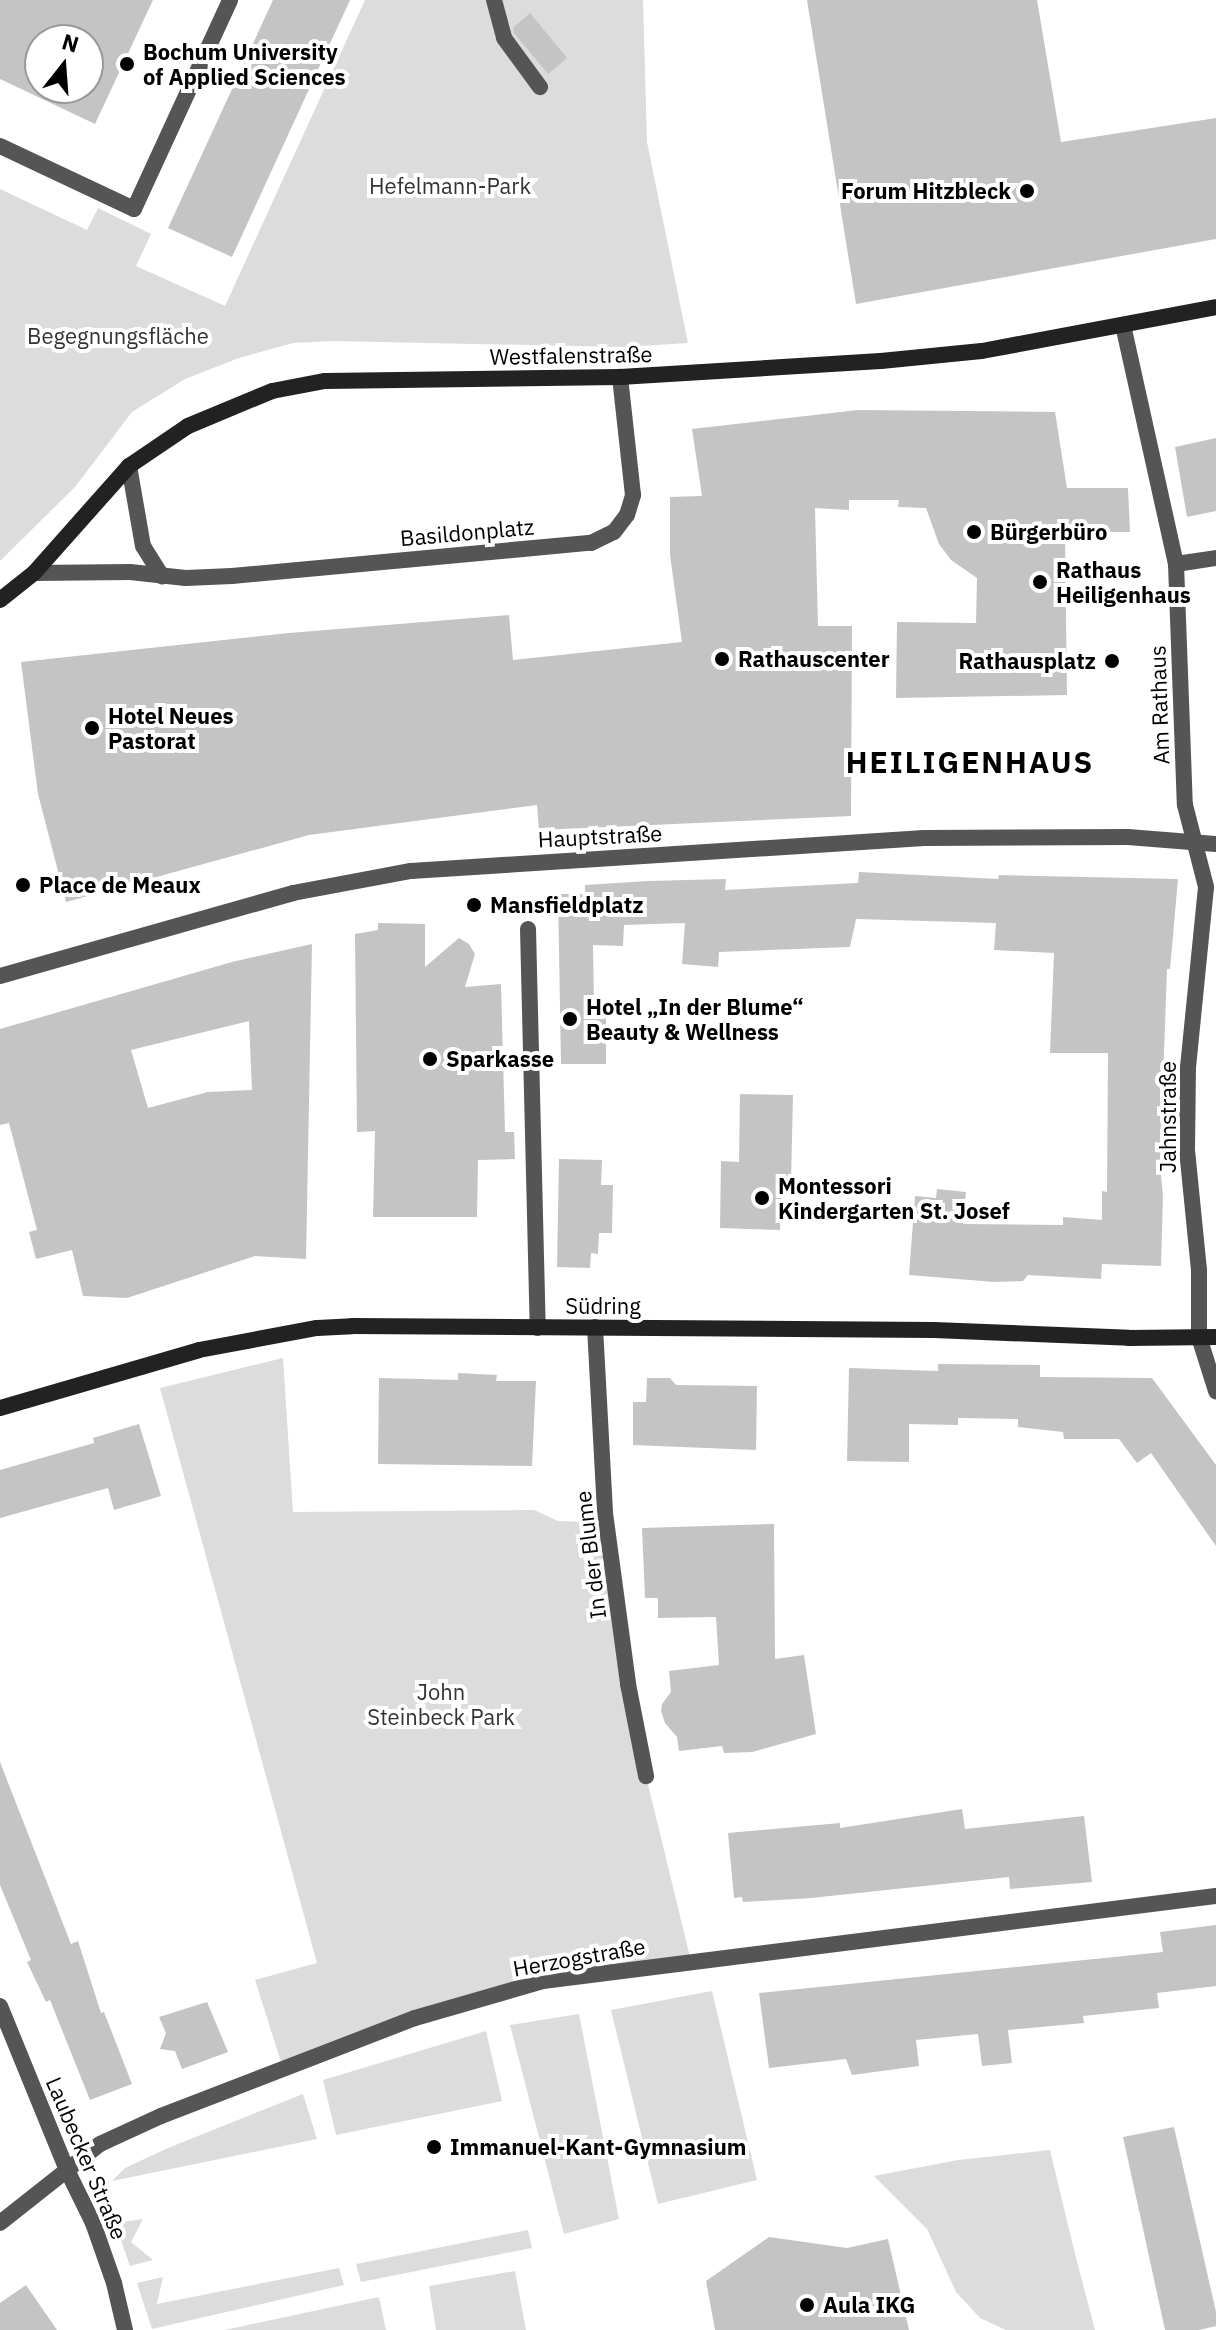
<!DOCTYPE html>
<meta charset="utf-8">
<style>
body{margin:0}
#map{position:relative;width:1216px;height:2330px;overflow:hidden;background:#fff;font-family:"IBM Plex Sans",sans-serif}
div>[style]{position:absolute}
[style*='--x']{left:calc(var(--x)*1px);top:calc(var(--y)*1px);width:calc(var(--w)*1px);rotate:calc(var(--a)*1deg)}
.green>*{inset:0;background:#dcdcdc}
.building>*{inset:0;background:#c4c4c4}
.street>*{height:16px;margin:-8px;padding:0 8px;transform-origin:8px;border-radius:8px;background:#555}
.secondary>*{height:16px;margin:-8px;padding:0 8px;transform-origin:8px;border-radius:8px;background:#222}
.dots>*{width:22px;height:22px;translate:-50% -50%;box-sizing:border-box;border:4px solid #fff;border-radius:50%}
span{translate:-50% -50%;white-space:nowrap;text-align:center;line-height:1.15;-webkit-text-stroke:8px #fff;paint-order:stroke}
.poi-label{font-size:22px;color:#000;font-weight:700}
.left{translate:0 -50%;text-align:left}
.right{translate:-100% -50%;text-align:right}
.park-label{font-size:22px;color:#333}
.street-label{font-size:22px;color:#000}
.district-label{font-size:30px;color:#000;font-weight:700;letter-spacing:2px}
.north{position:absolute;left:24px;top:24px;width:80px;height:80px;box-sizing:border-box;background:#fff;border:2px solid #999;border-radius:50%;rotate:17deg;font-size:22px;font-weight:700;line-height:32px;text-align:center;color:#000}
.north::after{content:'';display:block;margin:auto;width:28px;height:36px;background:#000;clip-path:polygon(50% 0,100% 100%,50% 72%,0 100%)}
</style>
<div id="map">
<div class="green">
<i style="clip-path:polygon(365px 0,643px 0,647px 142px,688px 343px,623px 347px,333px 341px,293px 343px,239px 358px,185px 379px,132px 412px,75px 487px,0 561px,0 189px,87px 230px,98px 208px,151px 234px,136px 266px,225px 306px)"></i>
<i style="clip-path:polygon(283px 1358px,293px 1512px,534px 1510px,558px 1521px,584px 1522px,605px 1513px,646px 1776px,691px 1961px,543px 1981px,283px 2068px,255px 1980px,317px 1963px,160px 1388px)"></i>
<i style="clip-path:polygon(712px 1991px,757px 2180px,658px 2204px,611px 2010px)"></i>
<i style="clip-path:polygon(579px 2014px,619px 2219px,564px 2234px,510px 2025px)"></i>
<i style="clip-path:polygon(486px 2031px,502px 2101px,336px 2135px,323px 2080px)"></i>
<i style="clip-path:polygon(303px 2094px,317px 2139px,112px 2181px,125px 2168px,168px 2148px)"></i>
<i style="clip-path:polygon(1050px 2150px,1075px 2254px,1095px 2330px,1006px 2330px,980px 2318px,956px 2292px,927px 2229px,874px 2176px,958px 2160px)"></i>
<i style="clip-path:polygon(143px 2219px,131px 2242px,153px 2260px,130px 2266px,115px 2223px)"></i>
<i style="clip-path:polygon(528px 2230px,532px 2248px,361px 2282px,356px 2264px)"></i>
<i style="clip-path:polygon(339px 2268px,344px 2285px,152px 2329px,137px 2283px,163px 2277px,157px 2304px)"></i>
<i style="clip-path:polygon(515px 2271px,526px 2330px,436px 2330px,429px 2286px)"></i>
<i style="clip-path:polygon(379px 2297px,386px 2330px,225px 2330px)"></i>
</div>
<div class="building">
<i style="clip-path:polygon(evenodd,0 0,153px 0,95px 124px,0 79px,0 0,40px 40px,88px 40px,88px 88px,40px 88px,40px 40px)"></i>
<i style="clip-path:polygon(273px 0,350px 0,232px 257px,168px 228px)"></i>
<i style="clip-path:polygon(807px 0,1037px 0,1061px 142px,1216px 118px,1216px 239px,856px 304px)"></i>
<i style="clip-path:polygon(530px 13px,567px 58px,548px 74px,514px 33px,513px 28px)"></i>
<i style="clip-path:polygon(858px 410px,1055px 412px,1067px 488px,1128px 488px,1130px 532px,1065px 532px,1067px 695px,896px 698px,897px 622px,976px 623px,977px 578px,951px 560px,939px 544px,926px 508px,898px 507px,899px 500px,849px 500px,849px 510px,815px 508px,818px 626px,852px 626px,851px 816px,539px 830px,537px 805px,309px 835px,66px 902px,38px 794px,21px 662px,289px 633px,509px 615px,513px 660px,682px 642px,670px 555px,670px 497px,702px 496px,692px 429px)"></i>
<i style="clip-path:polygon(1216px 438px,1216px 511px,1187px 517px,1175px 447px)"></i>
<i style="clip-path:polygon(859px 872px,998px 879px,999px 875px,1178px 879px,1170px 969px,1167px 969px,1160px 1165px,1163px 1196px,1161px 1266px,1102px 1264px,1101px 1279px,1028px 1275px,1023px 1281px,994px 1282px,909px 1275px,915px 1196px,936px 1198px,937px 1189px,966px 1192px,963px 1224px,1063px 1225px,1063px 1217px,1102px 1220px,1102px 1191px,1107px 1192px,1108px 1053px,1050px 1053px,1054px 953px,994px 950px,996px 923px,856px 919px,850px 947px,719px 952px,718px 967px,682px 964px,685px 923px,624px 925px,623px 946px,593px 945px,594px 1002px,606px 1002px,606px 1064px,561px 1064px,558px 894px,585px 894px,585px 885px,648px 881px,726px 879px,725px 890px,858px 883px)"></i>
<i style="clip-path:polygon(378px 923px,425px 924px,425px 967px,459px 938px,469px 944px,475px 954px,465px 987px,501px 984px,505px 1132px,514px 1132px,515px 1159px,478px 1160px,477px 1217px,373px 1217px,375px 1131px,357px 1132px,355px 934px,378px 930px)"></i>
<i style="clip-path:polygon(evenodd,312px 944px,306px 1259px,255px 1256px,127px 1298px,83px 1296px,72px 1250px,36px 1259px,29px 1232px,37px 1230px,9px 1123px,0 1125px,0 1029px,232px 962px,312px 944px,249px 1021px,252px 1090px,208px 1092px,148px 1108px,131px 1050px,249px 1021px)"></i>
<i style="clip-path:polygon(740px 1094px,793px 1095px,791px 1182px,782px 1181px,780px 1230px,720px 1228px,721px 1161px,739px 1162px)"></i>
<i style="clip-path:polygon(559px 1159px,602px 1160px,601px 1185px,613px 1185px,612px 1233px,599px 1233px,598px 1254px,591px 1253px,590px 1268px,557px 1267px)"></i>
<i style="clip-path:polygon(938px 1364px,1040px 1365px,1040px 1377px,1152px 1378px,1216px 1465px,1216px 1546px,1151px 1453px,1137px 1463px,1119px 1439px,1064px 1439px,1063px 1432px,1018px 1427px,1018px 1419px,958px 1418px,958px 1425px,909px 1424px,909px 1462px,847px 1461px,849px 1368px,938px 1371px)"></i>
<i style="clip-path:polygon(458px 1373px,497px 1375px,496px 1381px,536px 1381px,532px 1466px,378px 1464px,379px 1378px,458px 1380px)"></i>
<i style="clip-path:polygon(647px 1378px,670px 1378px,676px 1385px,757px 1386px,756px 1450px,633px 1445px,633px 1402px,646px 1402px)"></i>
<i style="clip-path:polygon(139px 1424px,161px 1496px,114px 1510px,108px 1488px,0 1518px,0 1470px,94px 1443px,93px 1438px)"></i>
<i style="clip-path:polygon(774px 1524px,775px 1659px,804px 1655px,816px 1734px,752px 1752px,724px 1753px,722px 1746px,679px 1751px,677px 1737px,665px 1723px,661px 1711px,662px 1704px,671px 1692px,669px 1671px,719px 1665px,716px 1617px,658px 1618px,658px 1598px,645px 1598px,642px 1528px)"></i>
<i style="clip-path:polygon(0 1762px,71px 1944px,78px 1941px,101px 2013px,104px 2012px,132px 2084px,90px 2100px,50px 2000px,46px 2002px,27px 1962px,31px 1960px,0 1885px)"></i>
<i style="clip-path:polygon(962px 1809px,965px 1829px,1084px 1816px,1092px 1882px,1010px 1889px,1009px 1877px,811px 1898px,743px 1902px,742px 1897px,734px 1898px,728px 1833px,840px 1823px,840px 1828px)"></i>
<i style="clip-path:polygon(1216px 1925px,1216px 1986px,1157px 1993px,1159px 2008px,1083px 2016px,1084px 2023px,1008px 2030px,1012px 2063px,982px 2066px,978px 2034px,916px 2040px,919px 2066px,852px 2075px,846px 2059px,769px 2068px,759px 1993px,1163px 1952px,1160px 1932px)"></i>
<i style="clip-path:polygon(207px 2002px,228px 2052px,182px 2069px,175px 2051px,160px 2049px,166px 2033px,159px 2017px)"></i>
<i style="clip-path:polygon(1174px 2127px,1216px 2312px,1216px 2326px,1199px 2330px,1165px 2330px,1123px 2137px)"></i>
<i style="clip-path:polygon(769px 2237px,847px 2248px,888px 2239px,909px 2330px,715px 2330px,706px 2281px)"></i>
<i style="clip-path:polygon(26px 2285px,57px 2330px,0 2330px,0 2303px)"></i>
</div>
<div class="street">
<i style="--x:494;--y:0;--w:39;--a:75"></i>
<i style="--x:504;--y:38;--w:61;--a:53.7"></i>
<i style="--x:0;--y:146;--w:148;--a:25.2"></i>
<i style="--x:134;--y:209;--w:230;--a:-65.3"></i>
<i style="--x:1123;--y:325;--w:245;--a:77.5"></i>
<i style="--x:1176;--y:564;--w:241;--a:87.9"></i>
<i style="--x:1185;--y:805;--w:85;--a:75.6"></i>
<i style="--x:1206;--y:887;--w:181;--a:95.7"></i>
<i style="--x:1188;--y:1067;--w:83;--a:90.7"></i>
<i style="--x:1187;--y:1150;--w:121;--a:84.3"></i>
<i style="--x:1199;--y:1270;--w:67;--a:90"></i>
<i style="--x:1199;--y:1337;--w:57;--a:72.5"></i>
<i style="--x:129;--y:466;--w:81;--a:80.1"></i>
<i style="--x:143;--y:546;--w:36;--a:58"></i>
<i style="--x:1176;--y:564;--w:40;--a:-8.5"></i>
<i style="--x:34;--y:573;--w:96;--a:-0.6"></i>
<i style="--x:130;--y:572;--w:56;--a:6.1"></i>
<i style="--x:186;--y:578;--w:46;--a:-2.5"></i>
<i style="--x:232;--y:576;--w:361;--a:-5.3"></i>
<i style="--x:591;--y:543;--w:25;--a:-26"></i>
<i style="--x:614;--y:532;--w:21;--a:-53"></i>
<i style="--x:627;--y:515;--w:21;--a:-73"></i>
<i style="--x:633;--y:495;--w:119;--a:-96.3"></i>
<i style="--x:528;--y:929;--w:399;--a:88.6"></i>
<i style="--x:0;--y:976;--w:305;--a:-15.8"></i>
<i style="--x:293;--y:893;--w:120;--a:-10.6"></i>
<i style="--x:411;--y:871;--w:514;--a:-3.68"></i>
<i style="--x:924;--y:838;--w:204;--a:-0.3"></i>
<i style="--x:1128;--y:837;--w:88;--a:4.5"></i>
<i style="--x:595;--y:1327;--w:186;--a:86.9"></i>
<i style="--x:605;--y:1513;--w:173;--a:82.3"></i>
<i style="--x:628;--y:1684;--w:94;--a:78.9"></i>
<i style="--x:0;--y:2006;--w:175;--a:67.8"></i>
<i style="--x:66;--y:2168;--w:61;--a:63.9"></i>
<i style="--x:93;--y:2223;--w:64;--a:70.7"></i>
<i style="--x:114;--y:2283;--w:48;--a:76.8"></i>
<i style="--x:0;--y:2223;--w:127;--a:-38.3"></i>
<i style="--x:100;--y:2144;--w:67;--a:-24.7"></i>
<i style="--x:161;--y:2116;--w:272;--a:-21.1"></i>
<i style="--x:415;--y:2018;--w:133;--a:-16.1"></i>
<i style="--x:543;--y:1981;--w:678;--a:-7.2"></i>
</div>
<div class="secondary">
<i style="--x:0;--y:600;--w:43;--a:-38.5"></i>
<i style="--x:34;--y:573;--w:143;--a:-48.4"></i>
<i style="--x:129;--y:466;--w:71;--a:-34.1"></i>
<i style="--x:188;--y:426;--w:91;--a:-22.6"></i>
<i style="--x:272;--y:391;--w:54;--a:-10.7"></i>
<i style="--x:325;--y:381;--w:295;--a:-0.8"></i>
<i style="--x:620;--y:377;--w:261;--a:-3.5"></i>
<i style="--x:881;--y:361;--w:101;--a:-5.7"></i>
<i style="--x:982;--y:351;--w:238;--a:-10.6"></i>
<i style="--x:0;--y:1408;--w:207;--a:-16.2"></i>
<i style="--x:199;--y:1350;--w:120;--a:-10.6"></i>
<i style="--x:317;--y:1328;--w:35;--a:-3"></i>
<i style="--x:352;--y:1326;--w:582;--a:0.39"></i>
<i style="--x:934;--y:1330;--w:195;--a:2.3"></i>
<i style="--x:1129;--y:1338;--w:87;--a:-0.7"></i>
</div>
<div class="dots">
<i style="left:127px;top:64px;background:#000"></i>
<i style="left:1027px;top:191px;background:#000"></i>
<i style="left:974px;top:532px;background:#000"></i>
<i style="left:1040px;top:582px;background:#000"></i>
<i style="left:722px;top:659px;background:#000"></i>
<i style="left:1112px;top:661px;background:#000"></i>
<i style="left:92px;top:728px;background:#000"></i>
<i style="left:23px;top:885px;background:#000"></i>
<i style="left:474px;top:905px;background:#000"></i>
<i style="left:570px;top:1019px;background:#000"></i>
<i style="left:430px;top:1059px;background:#000"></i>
<i style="left:762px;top:1198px;background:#000"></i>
<i style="left:434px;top:2147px;background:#000"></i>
<i style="left:807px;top:2305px;background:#000"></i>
</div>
<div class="poi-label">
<span class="left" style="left:143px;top:64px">Bochum University<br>of Applied Sciences</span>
<span class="right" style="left:1011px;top:191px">Forum Hitzbleck</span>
<span class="left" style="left:990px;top:532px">Bürgerbüro</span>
<span class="left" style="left:1056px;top:582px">Rathaus<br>Heiligenhaus</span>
<span class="left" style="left:738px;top:659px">Rathauscenter</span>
<span class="right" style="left:1096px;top:661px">Rathausplatz</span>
<span class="left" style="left:108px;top:728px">Hotel Neues<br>Pastorat</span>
<span class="left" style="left:39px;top:885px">Place de Meaux</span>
<span class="left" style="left:490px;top:905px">Mansfieldplatz</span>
<span class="left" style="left:586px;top:1019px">Hotel „In der Blume“<br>Beauty &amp; Wellness</span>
<span class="left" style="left:446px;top:1059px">Sparkasse</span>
<span class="left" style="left:778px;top:1198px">Montessori<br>Kindergarten St. Josef</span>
<span class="left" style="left:450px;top:2147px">Immanuel-Kant-Gymnasium</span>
<span class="left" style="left:823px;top:2305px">Aula IKG</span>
</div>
<div class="park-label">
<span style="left:450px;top:186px">Hefelmann-Park</span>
<span style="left:118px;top:336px">Begegnungsfläche</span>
<span style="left:441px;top:1704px">John<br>Steinbeck Park</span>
</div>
<div class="street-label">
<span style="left:571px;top:355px;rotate:-1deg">Westfalenstraße</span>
<span style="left:467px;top:532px;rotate:-5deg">Basildonplatz</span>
<span style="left:1159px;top:705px;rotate:-92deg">Am Rathaus</span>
<span style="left:600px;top:836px;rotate:-3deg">Hauptstraße</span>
<span style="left:1168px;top:1117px;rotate:-90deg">Jahnstraße</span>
<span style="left:603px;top:1306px">Südring</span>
<span style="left:590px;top:1555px;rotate:-97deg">In der Blume</span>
<span style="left:579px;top:1957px;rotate:-10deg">Herzogstraße</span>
<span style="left:87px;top:2158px;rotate:67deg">Laubecker Straße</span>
</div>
<div class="district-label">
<span style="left:970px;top:762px">HEILIGENHAUS</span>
</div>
<div class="north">N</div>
</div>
